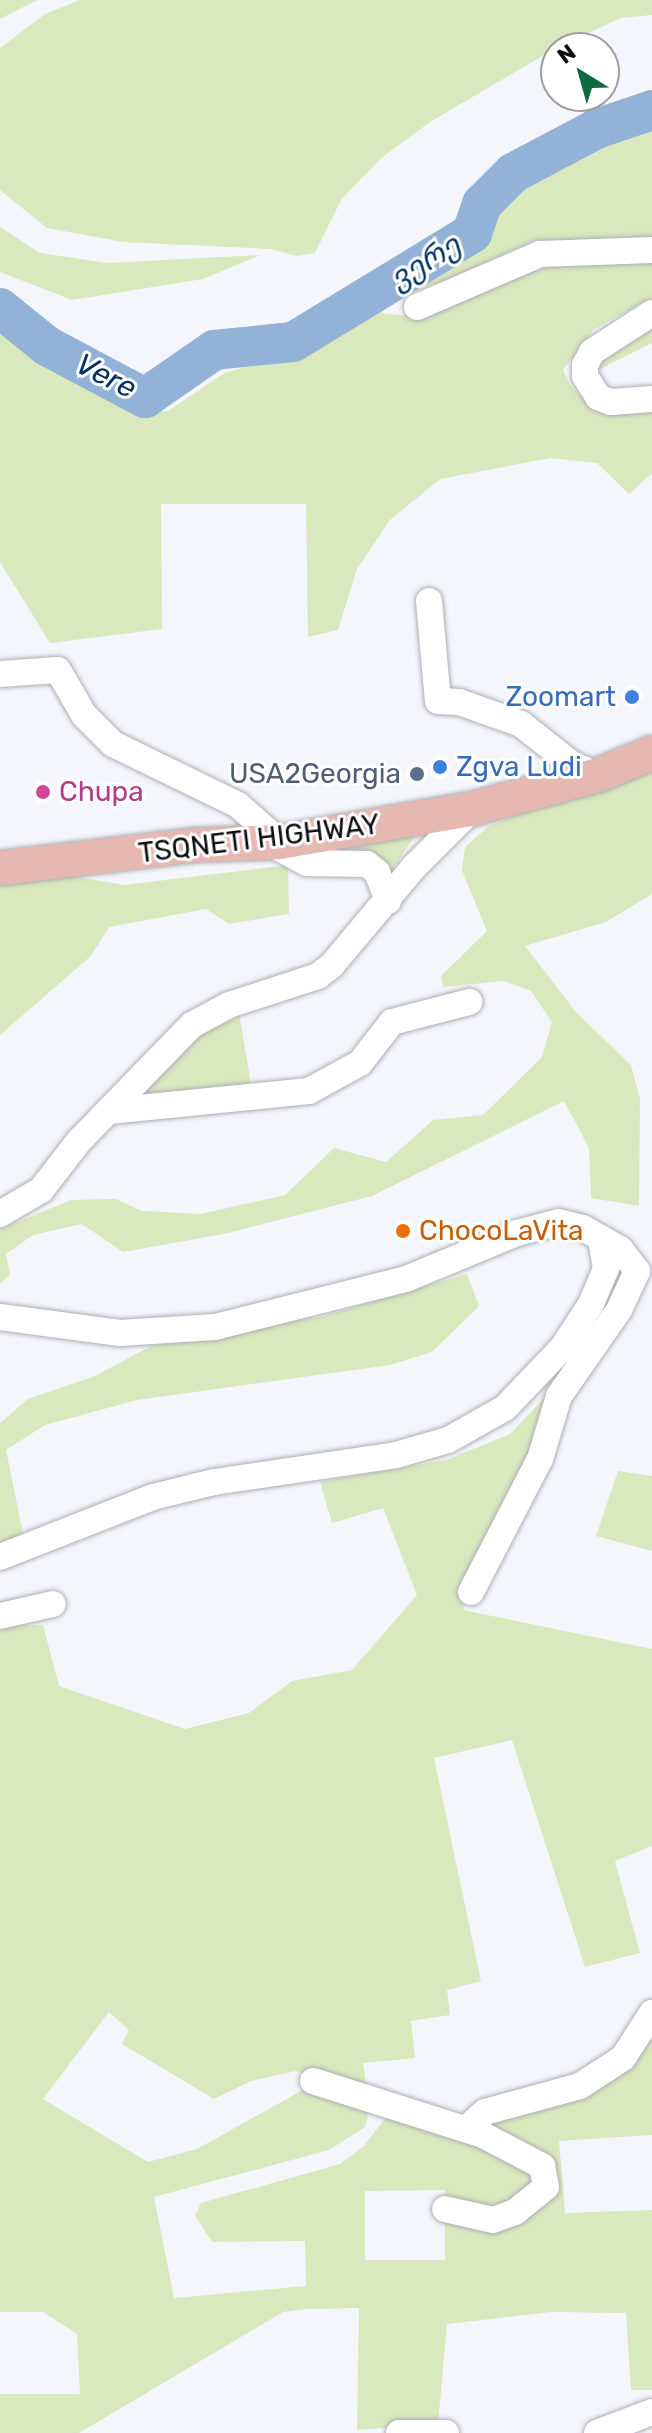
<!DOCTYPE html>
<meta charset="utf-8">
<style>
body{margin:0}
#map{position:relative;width:652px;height:2433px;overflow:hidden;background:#f5f6fc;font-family:Rubik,"Noto Sans Georgian",sans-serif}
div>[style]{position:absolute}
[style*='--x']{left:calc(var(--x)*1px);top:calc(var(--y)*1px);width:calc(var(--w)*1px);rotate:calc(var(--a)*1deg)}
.green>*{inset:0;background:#dae8bd}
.river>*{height:40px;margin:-20px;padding:0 20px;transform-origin:20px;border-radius:20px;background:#93b2d7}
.roads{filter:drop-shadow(0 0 2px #adaeb3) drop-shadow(0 0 2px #adaeb3)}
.minor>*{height:26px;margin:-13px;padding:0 13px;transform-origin:13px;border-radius:13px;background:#fff}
.major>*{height:34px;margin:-17px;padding:0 17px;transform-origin:17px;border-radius:17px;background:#e5b9b2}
.dots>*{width:22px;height:22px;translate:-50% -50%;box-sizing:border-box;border:4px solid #fff;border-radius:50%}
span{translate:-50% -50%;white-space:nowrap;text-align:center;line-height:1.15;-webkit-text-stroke:6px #fff;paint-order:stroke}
.shop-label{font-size:28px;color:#366cbe}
.right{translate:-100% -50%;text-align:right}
.left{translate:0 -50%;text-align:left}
.service-label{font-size:28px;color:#4e5e75}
.hotel-label{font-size:28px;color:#b23c85}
.street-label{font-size:28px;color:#0c0d0e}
.food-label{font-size:28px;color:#c56008}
.water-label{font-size:30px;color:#043260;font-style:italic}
.north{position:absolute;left:540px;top:32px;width:80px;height:80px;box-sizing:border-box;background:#fff;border:2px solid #9e9e9f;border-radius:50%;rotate:323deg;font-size:22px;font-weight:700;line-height:32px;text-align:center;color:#0c0d0e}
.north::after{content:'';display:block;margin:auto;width:28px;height:36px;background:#0e693d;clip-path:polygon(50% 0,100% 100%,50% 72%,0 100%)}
</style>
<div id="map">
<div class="green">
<i style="clip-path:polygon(0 0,37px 0,0 19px)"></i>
<i style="clip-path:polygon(80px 0,652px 0,652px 15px,621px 18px,556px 48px,430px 122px,380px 159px,341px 200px,315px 253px,297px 256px,271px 249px,123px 242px,47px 228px,0 190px,0 48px,45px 14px)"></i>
<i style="clip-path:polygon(652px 127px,652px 238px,590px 243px,535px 240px,446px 280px,393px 297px,385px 292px,482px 237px,506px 192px,555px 157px)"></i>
<i style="clip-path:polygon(0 227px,40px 253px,108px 263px,260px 255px,203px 279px,72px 300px,0 272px)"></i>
<i style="clip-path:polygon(652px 253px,652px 297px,593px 330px,563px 370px,570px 385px,587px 401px,652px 403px,652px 473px,629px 494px,597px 463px,550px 458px,440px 479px,390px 520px,357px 569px,338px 630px,308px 637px,306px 504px,161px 504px,162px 629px,50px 643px,0 562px,0 331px,136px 411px,168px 411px,224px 373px,295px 353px,368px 306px,385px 314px,407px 315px,543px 258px)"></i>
<i style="clip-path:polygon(652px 317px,652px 343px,596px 371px,594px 355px)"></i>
<i style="clip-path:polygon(652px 764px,652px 894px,606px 922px,525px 946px,576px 1012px,631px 1065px,640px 1099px,639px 1206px,591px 1198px,589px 1148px,564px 1101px,372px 1196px,224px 1234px,123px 1252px,82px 1224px,33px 1235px,6px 1254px,10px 1275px,0 1284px,0 1229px,71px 1200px,116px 1199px,142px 1211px,201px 1214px,285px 1195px,334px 1148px,386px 1162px,433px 1120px,483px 1115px,542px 1057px,552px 1022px,531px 991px,504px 981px,443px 987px,441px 976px,487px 931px,462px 871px,465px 847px,489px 826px)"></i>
<i style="clip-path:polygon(420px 828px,380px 888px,353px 845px)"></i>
<i style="clip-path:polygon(288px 865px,289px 914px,229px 924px,206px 909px,109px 927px,91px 956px,0 1035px,0 877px,55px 873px,125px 885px)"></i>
<i style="clip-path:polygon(237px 1001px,251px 1084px,147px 1098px,145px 1091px,170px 1058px)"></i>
<i style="clip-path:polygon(467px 1274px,479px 1306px,432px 1352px,390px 1365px,137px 1400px,45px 1425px,6px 1450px,24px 1538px,0 1546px,0 1423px,28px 1399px,95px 1376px,151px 1346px,324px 1316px)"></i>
<i style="clip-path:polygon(evenodd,550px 1392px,524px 1481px,470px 1585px,463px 1610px,652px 1649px,652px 1846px,615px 1861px,640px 1953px,585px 1967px,512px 1740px,434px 1758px,481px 1981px,447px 1990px,450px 2015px,411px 2021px,415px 2058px,363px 2063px,367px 2092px,296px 2071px,251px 2081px,214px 2099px,122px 2044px,129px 2030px,109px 2012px,43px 2099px,148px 2162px,197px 2149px,308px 2087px,362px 2104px,368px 2116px,365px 2127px,329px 2150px,154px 2197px,174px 2298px,306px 2286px,305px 2241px,212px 2242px,195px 2215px,201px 2203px,340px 2164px,364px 2146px,390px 2112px,486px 2141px,556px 2191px,479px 2124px,586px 2094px,652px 2024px,652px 2135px,559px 2141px,565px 2213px,652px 2210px,652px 2390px,631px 2390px,626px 2313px,551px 2312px,447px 2324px,438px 2424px,357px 2430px,359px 2308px,307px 2309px,283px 2312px,79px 2433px,0 2433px,0 2394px,80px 2394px,77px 2334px,43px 2312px,0 2312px,0 1626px,43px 1625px,59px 1686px,185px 1729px,249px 1713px,292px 1681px,352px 1670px,417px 1595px,383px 1508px,332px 1523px,320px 1482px,446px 1460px,510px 1434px,550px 1392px,445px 2190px,445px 2260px,365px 2260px,365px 2191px,445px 2190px)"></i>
<i style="clip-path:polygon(618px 1471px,652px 1476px,652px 1551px,596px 1536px)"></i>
</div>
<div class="river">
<i style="--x:0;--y:308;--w:60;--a:39"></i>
<i style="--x:47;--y:346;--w:111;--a:28"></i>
<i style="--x:145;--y:398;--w:84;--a:-34.8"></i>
<i style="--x:214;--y:350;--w:79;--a:-5.8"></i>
<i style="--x:293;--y:342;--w:210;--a:-31.3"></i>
<i style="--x:472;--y:233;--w:31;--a:-71"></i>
<i style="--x:482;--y:204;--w:44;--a:-45"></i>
<i style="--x:513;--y:173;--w:94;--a:-27.9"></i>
<i style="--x:596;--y:129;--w:59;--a:-18.7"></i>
</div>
<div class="roads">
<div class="minor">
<i style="--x:417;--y:307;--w:134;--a:-23.3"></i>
<i style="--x:540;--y:254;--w:112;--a:-2"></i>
<i style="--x:652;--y:313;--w:72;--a:147"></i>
<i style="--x:592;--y:352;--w:15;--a:118"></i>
<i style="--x:585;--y:365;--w:11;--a:90"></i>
<i style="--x:585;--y:376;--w:25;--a:58"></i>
<i style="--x:598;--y:397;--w:14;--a:21"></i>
<i style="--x:611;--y:402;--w:41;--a:-4.2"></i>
<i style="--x:429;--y:601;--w:100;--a:84.9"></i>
<i style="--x:438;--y:701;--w:21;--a:3"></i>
<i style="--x:459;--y:702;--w:66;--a:19.5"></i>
<i style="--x:521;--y:724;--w:66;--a:38.3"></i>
<i style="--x:573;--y:765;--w:27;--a:22"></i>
<i style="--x:0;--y:674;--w:58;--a:-3.9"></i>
<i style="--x:58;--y:670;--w:52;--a:60"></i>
<i style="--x:84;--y:715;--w:41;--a:45"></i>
<i style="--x:113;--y:744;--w:139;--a:26"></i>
<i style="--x:238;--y:805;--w:56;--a:41.4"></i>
<i style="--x:270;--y:843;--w:42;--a:28.4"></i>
<i style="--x:307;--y:863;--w:60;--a:1"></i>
<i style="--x:367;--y:864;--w:13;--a:39"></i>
<i style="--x:377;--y:872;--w:31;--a:69"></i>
<i style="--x:109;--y:1111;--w:201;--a:-5.7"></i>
<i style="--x:309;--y:1091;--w:58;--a:-28.8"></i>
<i style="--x:360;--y:1063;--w:52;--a:-52"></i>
<i style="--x:392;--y:1022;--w:80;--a:-14.6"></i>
<i style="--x:0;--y:1214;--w:48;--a:-30.3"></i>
<i style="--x:41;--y:1190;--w:62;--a:-52.2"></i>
<i style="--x:79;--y:1141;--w:162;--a:-45.8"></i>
<i style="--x:192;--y:1025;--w:42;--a:-28.4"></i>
<i style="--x:229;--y:1005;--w:94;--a:-18"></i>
<i style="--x:318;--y:976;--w:18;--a:-38"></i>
<i style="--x:332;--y:965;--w:128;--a:-50.1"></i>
<i style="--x:414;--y:867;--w:82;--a:-45"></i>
<i style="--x:0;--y:1317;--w:121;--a:7.6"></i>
<i style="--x:120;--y:1333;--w:95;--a:-3.6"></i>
<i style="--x:215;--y:1327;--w:197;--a:-14.1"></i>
<i style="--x:406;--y:1279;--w:120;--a:-22.5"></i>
<i style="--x:517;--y:1233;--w:43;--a:-14.7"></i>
<i style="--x:559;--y:1222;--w:25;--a:14"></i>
<i style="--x:583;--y:1228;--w:43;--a:29.6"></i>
<i style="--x:620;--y:1249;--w:28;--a:52"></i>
<i style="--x:0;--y:1557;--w:164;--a:-21.4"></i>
<i style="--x:153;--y:1497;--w:63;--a:-13.8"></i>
<i style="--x:214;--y:1482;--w:184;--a:-8.4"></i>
<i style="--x:396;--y:1455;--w:54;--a:-16.1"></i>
<i style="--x:448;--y:1440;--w:65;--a:-29.3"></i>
<i style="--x:505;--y:1408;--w:84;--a:-46.4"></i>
<i style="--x:563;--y:1347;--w:51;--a:-56.9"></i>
<i style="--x:591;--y:1304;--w:39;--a:-67"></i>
<i style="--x:606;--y:1268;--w:28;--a:-100"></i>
<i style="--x:471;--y:1592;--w:150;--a:-62.6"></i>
<i style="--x:540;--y:1459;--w:66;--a:-73.2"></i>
<i style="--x:559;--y:1396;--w:105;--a:-55.1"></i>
<i style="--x:619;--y:1310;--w:43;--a:-65.2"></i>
<i style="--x:0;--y:1616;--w:54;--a:-12.8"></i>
<i style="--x:313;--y:2081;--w:178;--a:17.6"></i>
<i style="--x:483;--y:2135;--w:67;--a:27.7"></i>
<i style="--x:542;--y:2166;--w:21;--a:79"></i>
<i style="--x:546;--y:2187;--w:40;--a:141"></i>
<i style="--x:515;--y:2212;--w:23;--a:160"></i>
<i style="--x:493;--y:2220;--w:49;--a:-167.1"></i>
<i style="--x:466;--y:2129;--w:25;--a:-42"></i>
<i style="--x:485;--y:2112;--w:98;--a:-15.3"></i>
<i style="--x:580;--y:2086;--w:51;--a:-33.1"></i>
<i style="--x:623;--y:2058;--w:54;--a:-57.2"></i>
<i style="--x:399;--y:2433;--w:47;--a:0"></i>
<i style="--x:597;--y:2433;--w:59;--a:-20.9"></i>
</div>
<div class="major">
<i style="--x:0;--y:868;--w:198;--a:-6.7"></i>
<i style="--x:197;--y:845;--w:83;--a:-2.1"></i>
<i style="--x:280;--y:842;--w:195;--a:-9.8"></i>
<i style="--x:472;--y:809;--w:131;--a:-15.1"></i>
<i style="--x:598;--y:775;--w:58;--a:-22.2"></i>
</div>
</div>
<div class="dots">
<i style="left:632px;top:697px;background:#3f7fe0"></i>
<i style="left:440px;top:767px;background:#3f7fe0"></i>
<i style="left:417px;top:774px;background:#5c6f8a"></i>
<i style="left:43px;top:792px;background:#d1479c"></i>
<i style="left:403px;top:1231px;background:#e8710a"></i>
</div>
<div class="shop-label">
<span class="right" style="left:616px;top:697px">Zoomart</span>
<span class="left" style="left:456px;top:767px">Zgva Ludi</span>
</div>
<div class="service-label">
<span class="right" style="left:401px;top:774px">USA2Georgia</span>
</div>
<div class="hotel-label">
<span class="left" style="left:59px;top:792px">Chupa</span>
</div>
<div class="street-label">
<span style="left:259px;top:839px;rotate:-7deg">TSQNETI HIGHWAY</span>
</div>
<div class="food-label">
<span class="left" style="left:419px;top:1231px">ChocoLaVita</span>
</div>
<div class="water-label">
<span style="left:425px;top:262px;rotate:-31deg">ვერე</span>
<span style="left:106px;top:376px;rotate:27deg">Vere</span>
</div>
<div class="north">N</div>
</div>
